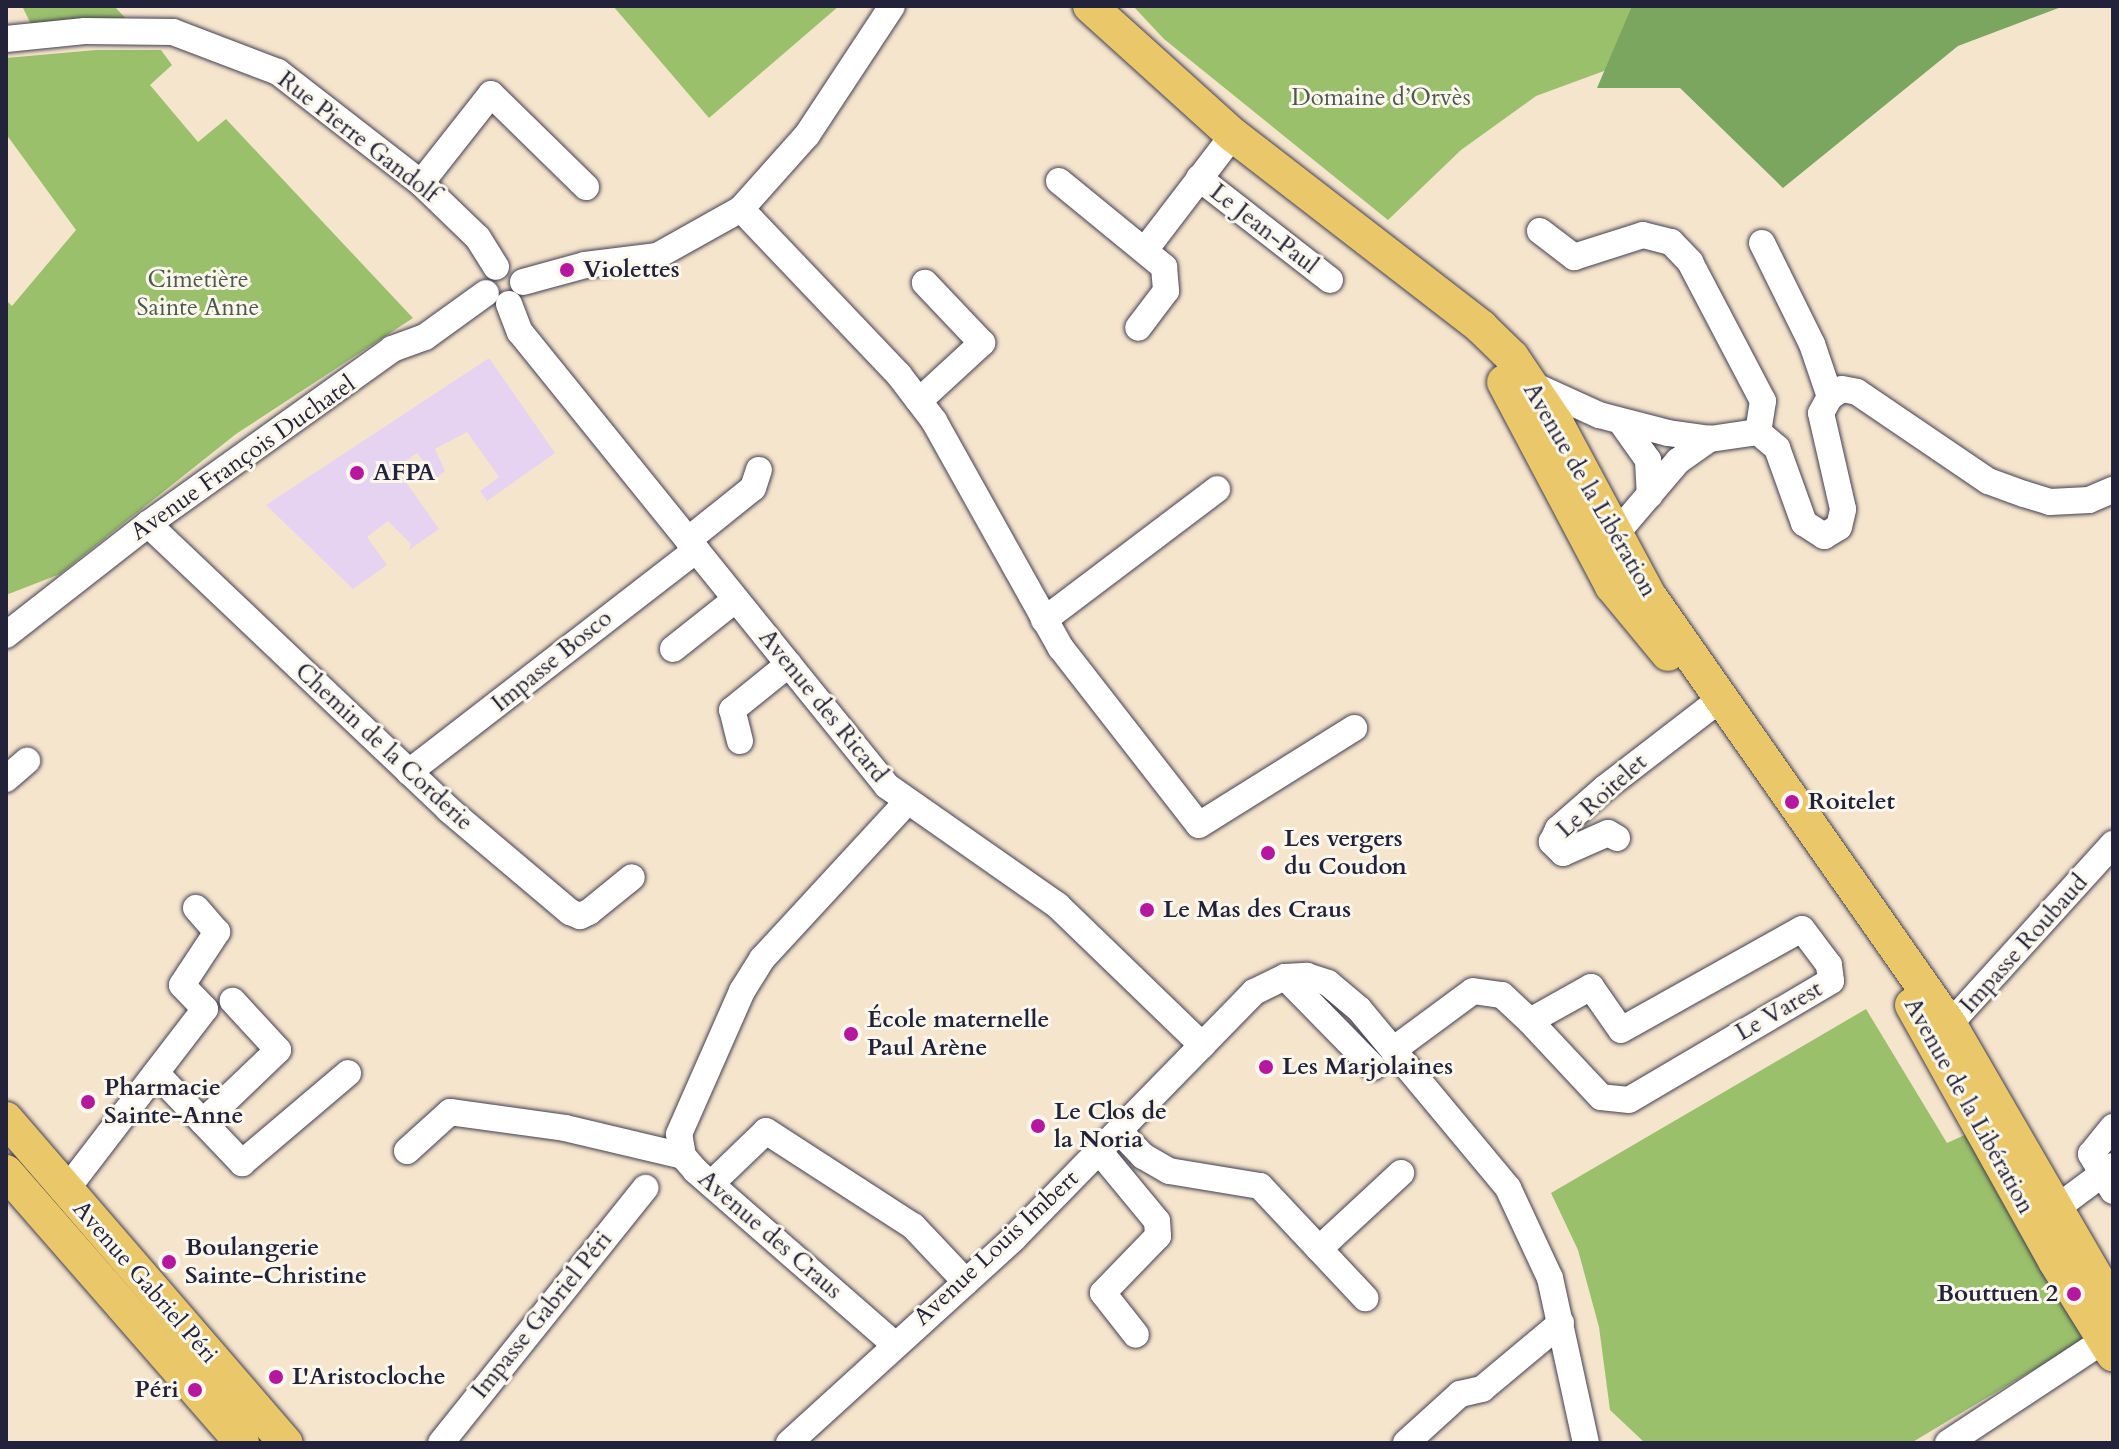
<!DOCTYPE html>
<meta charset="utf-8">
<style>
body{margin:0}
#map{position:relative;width:2119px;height:1449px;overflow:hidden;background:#f6e5cd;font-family:Cardo,serif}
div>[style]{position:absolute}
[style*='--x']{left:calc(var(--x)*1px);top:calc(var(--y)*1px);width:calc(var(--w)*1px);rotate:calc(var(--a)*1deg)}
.built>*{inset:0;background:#e5d3f1}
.green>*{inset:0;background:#9ac06c}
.forest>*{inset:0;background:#7ba660}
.roads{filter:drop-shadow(0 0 2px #423f51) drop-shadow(0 0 2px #423f51)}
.minor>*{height:26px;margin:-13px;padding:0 13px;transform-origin:13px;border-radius:13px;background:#fff}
.major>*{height:34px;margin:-17px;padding:0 17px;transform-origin:17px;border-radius:17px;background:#eac769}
.dots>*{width:22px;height:22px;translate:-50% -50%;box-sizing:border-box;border:4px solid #fbf7ec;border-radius:50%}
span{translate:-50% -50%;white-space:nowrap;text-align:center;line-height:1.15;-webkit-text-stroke:6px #fbf7ec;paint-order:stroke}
.park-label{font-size:24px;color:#4c594c}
.street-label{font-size:24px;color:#22223b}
.poi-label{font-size:24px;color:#22223b;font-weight:700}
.left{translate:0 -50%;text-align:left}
.right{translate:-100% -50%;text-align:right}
.frame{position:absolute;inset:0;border:8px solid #22223b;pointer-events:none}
</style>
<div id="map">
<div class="built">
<i style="clip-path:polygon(489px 358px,555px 453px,487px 501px,480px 491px,499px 477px,467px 432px,435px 449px,445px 471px,436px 478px,417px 453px,396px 468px,439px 529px,409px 550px,411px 544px,388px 521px,367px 537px,387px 565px,353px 589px,266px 505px)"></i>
</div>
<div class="green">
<i style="clip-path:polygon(22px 6px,114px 6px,130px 23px,33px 28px)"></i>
<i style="clip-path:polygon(613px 6px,839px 6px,709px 118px)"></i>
<i style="clip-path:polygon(1133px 6px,1781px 6px,1536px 96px,1461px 150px,1388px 220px,1164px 39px)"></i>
<i style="clip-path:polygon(96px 50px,161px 50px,172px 65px,150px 85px,198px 142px,226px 119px,413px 318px,236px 434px,60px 574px,6px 595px,6px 300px,12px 306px,76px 230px,6px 134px,6px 58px)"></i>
<i style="clip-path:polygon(1866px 1009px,1947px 1143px,1969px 1133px,2085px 1339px,1911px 1443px,1645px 1443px,1610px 1410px,1599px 1327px,1578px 1250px,1551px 1193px)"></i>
</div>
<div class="forest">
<i style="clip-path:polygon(1632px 6px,2064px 6px,1958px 46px,1783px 188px,1680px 88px,1597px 88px)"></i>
</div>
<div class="roads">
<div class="minor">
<i style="--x:6;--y:39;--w:79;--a:-5.8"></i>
<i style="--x:85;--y:31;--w:88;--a:0.7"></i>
<i style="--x:173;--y:32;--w:112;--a:20.9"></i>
<i style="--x:278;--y:72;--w:181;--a:37.8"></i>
<i style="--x:421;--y:183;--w:79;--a:44"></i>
<i style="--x:478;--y:238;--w:34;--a:58"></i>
<i style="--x:1199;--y:178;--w:166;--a:37.9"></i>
<i style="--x:1059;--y:181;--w:136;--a:39.3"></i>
<i style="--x:1164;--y:267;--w:24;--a:85"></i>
<i style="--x:1166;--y:291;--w:46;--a:127.1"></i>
<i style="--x:421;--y:183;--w:113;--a:-51.8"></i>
<i style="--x:491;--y:94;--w:133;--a:44.4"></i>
<i style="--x:741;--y:209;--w:229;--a:46.4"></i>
<i style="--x:899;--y:375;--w:58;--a:52.7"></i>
<i style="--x:934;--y:421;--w:260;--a:60.8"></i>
<i style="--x:1061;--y:648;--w:224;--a:52.1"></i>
<i style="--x:1199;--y:825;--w:183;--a:-32"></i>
<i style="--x:1540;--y:231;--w:43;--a:37.4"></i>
<i style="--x:1574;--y:257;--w:72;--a:-17.7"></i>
<i style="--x:1643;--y:235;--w:29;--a:14"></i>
<i style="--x:1671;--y:242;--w:28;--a:46"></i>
<i style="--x:1690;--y:262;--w:157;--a:62.3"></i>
<i style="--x:1763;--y:401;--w:31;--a:99"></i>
<i style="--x:1762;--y:243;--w:113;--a:63.7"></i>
<i style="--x:1812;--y:344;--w:56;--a:71.2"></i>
<i style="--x:1145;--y:250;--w:145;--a:-52.6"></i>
<i style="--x:523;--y:282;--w:64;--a:-15.3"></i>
<i style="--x:585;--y:265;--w:73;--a:-7.1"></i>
<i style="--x:657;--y:256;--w:96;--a:-29.2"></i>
<i style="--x:741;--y:209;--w:99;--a:-48.3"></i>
<i style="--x:807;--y:135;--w:154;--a:-56.6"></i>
<i style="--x:509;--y:304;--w:30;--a:69"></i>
<i style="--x:520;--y:332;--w:584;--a:51.05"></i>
<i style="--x:887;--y:786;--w:208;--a:35"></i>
<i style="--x:1057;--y:905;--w:202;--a:44"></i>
<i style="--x:1531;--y:384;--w:75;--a:24.5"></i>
<i style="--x:1599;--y:415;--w:71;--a:14.6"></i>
<i style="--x:1668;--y:433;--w:42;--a:8.1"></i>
<i style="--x:1710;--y:439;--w:49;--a:-8.3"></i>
<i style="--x:1758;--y:432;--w:25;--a:40"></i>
<i style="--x:1777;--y:448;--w:80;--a:70.2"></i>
<i style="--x:1804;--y:523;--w:24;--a:33"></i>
<i style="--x:1824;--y:536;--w:17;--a:-31"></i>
<i style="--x:1839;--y:527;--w:18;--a:-77"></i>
<i style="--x:1843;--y:509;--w:98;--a:-102.9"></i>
<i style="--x:1821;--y:413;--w:18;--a:-61"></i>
<i style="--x:1830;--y:397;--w:14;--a:-34"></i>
<i style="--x:1842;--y:389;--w:15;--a:11"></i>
<i style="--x:1857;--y:392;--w:158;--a:34.2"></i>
<i style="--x:1988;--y:481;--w:38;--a:20"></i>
<i style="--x:2024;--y:494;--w:27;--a:17"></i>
<i style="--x:2050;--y:502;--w:39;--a:-3"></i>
<i style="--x:2089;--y:500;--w:26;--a:-23"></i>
<i style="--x:919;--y:401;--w:86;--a:-42.6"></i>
<i style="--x:982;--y:343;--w:83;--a:-133.5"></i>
<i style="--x:1621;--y:422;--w:47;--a:54.6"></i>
<i style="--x:1648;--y:460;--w:35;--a:87"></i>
<i style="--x:148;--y:524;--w:414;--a:43.5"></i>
<i style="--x:448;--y:809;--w:160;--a:40.2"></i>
<i style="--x:570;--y:912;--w:11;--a:22"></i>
<i style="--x:580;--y:916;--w:10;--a:-24"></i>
<i style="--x:589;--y:912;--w:55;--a:-39.1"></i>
<i style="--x:1597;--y:524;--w:24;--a:9"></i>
<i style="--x:1621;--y:528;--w:88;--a:-49.6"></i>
<i style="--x:1678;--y:461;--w:39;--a:-35"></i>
<i style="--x:688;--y:540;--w:83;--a:-38.7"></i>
<i style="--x:753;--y:488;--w:19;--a:-72"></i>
<i style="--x:1044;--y:620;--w:217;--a:-37.1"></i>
<i style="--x:6;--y:635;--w:180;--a:-38"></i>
<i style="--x:148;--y:524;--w:300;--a:-35.6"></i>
<i style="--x:392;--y:349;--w:35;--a:-20"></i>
<i style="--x:425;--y:337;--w:75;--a:-35.8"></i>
<i style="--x:673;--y:649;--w:80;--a:-38.4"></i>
<i style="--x:740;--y:741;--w:32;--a:-104"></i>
<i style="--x:732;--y:710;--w:73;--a:-38.9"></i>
<i style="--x:409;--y:772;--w:363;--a:-37.7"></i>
<i style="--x:6;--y:779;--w:28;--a:-41"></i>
<i style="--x:1617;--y:838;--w:10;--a:-151"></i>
<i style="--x:1608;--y:833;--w:49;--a:156"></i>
<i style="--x:1563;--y:853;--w:16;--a:-135"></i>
<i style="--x:1552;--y:842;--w:14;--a:-65"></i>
<i style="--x:1558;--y:829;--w:62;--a:-41.1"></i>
<i style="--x:1605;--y:788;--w:138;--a:-37.6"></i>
<i style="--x:1802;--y:929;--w:45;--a:53.1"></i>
<i style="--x:1829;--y:965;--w:16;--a:83"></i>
<i style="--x:1831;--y:981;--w:234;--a:149.5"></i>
<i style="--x:1629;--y:1100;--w:28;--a:-174"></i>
<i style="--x:1601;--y:1097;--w:104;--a:-133.1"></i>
<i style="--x:1530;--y:1021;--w:70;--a:-29.1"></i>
<i style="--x:1591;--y:987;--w:52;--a:55.1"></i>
<i style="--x:1621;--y:1030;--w:207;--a:-29.2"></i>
<i style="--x:1285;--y:977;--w:126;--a:45.6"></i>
<i style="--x:1938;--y:1037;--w:261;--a:-47.8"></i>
<i style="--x:1393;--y:1050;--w:99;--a:-36.4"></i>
<i style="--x:1473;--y:991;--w:29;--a:8"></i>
<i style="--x:1502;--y:995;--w:38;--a:43"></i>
<i style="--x:156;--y:1073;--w:68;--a:46.2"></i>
<i style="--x:203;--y:1122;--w:104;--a:-43.8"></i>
<i style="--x:278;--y:1050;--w:67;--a:-132.6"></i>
<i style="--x:203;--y:1122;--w:57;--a:46.4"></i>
<i style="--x:242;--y:1163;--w:139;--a:-40.3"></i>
<i style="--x:2113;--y:1127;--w:35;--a:129"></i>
<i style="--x:2091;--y:1154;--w:43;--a:59.3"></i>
<i style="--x:1119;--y:1131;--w:35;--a:46"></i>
<i style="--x:1143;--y:1156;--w:30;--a:30"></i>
<i style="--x:1169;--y:1171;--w:92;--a:9.4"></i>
<i style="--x:1260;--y:1186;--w:154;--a:46.8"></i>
<i style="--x:407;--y:1151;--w:58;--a:-42.2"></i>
<i style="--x:450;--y:1112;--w:116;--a:7.9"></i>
<i style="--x:565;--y:1128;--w:121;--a:13.3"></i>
<i style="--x:1099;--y:1151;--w:91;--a:50.4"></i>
<i style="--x:1157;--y:1221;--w:15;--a:86"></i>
<i style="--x:1158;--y:1236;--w:79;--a:134"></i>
<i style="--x:1103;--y:1293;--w:53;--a:51.8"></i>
<i style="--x:711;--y:1184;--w:76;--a:-43.9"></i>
<i style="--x:766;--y:1131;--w:175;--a:32.9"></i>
<i style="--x:913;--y:1226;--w:77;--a:46.6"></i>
<i style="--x:66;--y:1190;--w:228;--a:-52.5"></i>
<i style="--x:205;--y:1009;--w:33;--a:-134"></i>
<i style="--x:182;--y:985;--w:64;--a:-56.6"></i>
<i style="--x:217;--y:932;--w:32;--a:-131"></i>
<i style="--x:2039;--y:1213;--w:25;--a:-21"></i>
<i style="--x:2062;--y:1204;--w:64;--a:-36.7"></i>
<i style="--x:1319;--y:1249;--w:112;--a:-42.8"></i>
<i style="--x:893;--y:1343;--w:262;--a:-138.9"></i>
<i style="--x:696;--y:1171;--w:20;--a:-131"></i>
<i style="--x:683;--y:1156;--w:22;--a:-100"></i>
<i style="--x:679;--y:1134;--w:156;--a:-66.2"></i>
<i style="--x:742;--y:991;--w:38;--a:-58"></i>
<i style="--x:762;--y:959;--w:212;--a:-47.3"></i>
<i style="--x:441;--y:1443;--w:327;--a:-51.3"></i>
<i style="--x:789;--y:1443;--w:304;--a:-42.3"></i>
<i style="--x:1014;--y:1238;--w:344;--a:-45.7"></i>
<i style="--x:1254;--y:992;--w:34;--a:-26"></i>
<i style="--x:1285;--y:977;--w:22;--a:-3"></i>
<i style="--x:1307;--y:976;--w:22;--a:18"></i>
<i style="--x:1328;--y:983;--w:40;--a:40"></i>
<i style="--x:1359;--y:1009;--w:233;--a:50.2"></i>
<i style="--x:1508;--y:1188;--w:99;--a:65"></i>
<i style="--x:1550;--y:1278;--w:169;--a:77.7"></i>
<i style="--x:1406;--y:1443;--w:73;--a:-42.2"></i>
<i style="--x:1460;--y:1394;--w:23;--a:-13"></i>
<i style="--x:1482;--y:1389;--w:103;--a:-39.9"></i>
<i style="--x:1948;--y:1443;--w:198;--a:-33.4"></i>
</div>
<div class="major">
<i style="--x:1090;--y:6;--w:193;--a:42.1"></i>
<i style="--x:1233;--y:135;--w:314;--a:37.7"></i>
<i style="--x:1481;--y:327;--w:43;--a:44.1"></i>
<i style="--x:1512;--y:357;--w:81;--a:56.1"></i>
<i style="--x:1557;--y:424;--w:193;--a:61.8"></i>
<i style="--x:1648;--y:594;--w:526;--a:54.98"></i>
<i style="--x:1950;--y:1025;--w:325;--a:59.9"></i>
<i style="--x:1504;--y:382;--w:231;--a:62.1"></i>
<i style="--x:1612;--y:586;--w:88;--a:50.5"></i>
<i style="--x:1912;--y:1005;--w:293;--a:60.8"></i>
<i style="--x:2055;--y:1261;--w:110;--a:58.1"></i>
<i style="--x:6;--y:1119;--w:428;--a:49.2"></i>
<i style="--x:6;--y:1172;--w:359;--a:48.9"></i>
</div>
</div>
<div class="dots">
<i style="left:567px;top:270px;background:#b5179e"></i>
<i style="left:357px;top:473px;background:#b5179e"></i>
<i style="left:1792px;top:802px;background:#b5179e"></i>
<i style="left:1268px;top:853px;background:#b5179e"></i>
<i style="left:1147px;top:910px;background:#b5179e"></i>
<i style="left:851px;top:1034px;background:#b5179e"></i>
<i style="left:1266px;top:1067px;background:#b5179e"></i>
<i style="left:88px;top:1102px;background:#b5179e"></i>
<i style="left:1038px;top:1126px;background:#b5179e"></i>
<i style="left:169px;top:1262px;background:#b5179e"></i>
<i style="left:2074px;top:1294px;background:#b5179e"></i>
<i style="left:276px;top:1377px;background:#b5179e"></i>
<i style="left:195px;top:1390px;background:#b5179e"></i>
</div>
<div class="park-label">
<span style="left:1381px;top:98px">Domaine d’Orvès</span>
<span style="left:198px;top:294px">Cimetière<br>Sainte Anne</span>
</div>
<div class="street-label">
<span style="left:358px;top:137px;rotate:38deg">Rue Pierre Gandolf</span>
<span style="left:1264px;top:229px;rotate:38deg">Le Jean-Paul</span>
<span style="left:243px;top:458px;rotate:-35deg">Avenue François Duchatel</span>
<span style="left:1590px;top:490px;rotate:60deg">Avenue de la Libération</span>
<span style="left:552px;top:661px;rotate:-39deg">Impasse Bosco</span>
<span style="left:823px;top:706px;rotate:51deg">Avenue des Ricard</span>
<span style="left:384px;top:747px;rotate:43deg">Chemin de la Corderie</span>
<span style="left:1602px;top:796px;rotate:-42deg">Le Roitelet</span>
<span style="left:2024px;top:944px;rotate:-48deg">Impasse Roubaud</span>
<span style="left:1779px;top:1011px;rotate:-30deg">Le Varest</span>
<span style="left:1969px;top:1106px;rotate:61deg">Avenue de la Libération</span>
<span style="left:770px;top:1235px;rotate:41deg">Avenue des Craus</span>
<span style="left:996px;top:1248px;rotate:-43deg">Avenue Louis Imbert</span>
<span style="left:145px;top:1282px;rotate:49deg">Avenue Gabriel Péri</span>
<span style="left:542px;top:1315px;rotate:-51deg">Impasse Gabriel Péri</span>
</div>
<div class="poi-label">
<span class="left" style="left:583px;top:270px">Violettes</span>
<span class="left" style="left:373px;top:473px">AFPA</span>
<span class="left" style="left:1808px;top:802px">Roitelet</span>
<span class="left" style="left:1284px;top:853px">Les vergers<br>du Coudon</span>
<span class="left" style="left:1163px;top:910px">Le Mas des Craus</span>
<span class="left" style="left:867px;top:1034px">École maternelle<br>Paul Arène</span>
<span class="left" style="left:1282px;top:1067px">Les Marjolaines</span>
<span class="left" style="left:104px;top:1102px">Pharmacie<br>Sainte-Anne</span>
<span class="left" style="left:1054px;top:1126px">Le Clos de<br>la Noria</span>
<span class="left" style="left:185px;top:1262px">Boulangerie<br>Sainte-Christine</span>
<span class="right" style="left:2058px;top:1294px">Bouttuen 2</span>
<span class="left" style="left:292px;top:1377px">L'Aristocloche</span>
<span class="right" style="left:179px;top:1390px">Péri</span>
</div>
<div class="frame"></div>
</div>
